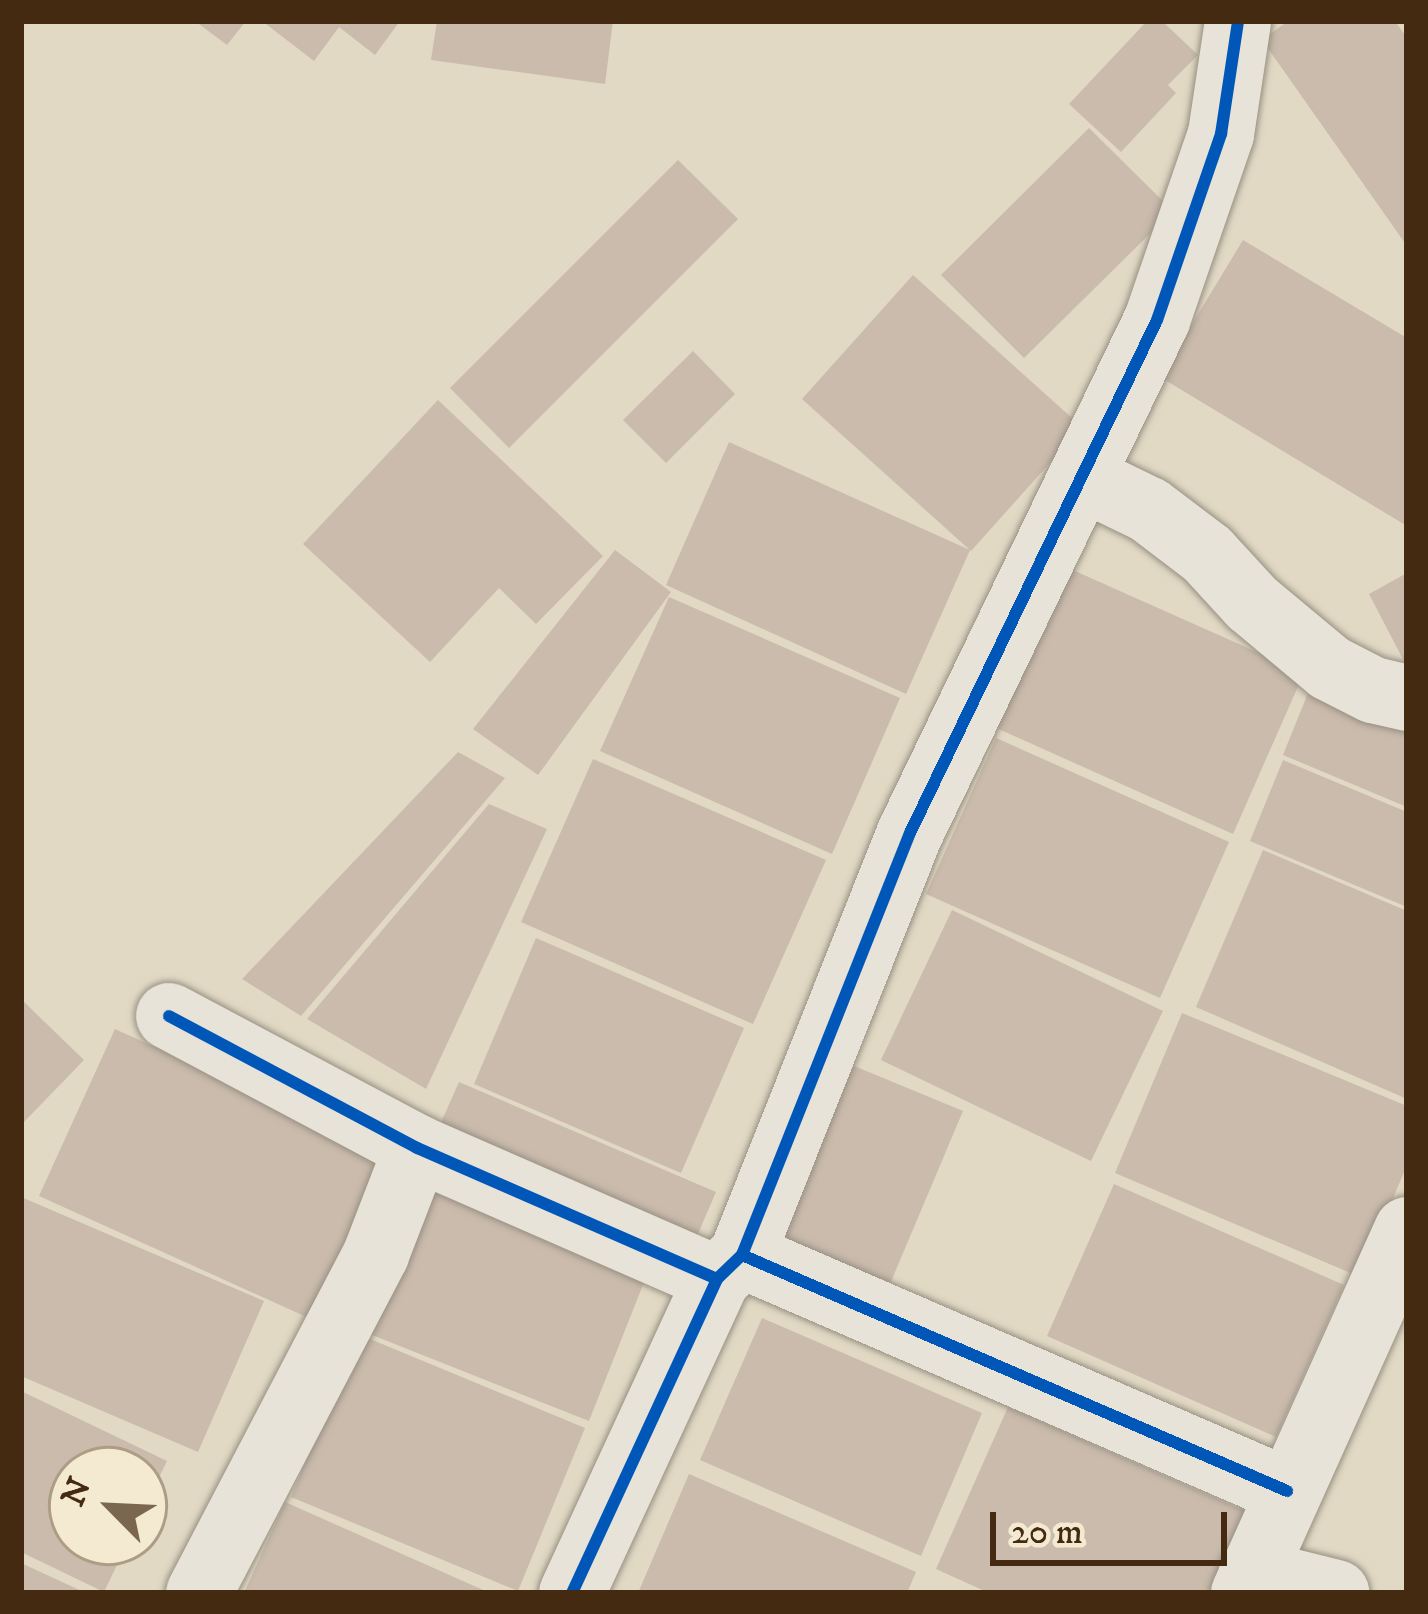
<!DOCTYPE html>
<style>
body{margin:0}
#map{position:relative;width:1428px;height:1614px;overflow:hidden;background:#e1d9c4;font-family:"IM FELL DW Pica",serif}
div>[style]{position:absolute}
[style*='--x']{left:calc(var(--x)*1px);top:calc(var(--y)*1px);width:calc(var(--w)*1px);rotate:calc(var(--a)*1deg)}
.building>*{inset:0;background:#cabbac}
.roads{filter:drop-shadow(0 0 3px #989082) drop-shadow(0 0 3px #989082)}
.minor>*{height:66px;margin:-33px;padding:0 33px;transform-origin:33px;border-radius:33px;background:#e7e3d8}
.cycleway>*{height:12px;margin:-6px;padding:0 6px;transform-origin:6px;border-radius:6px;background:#0057b8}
span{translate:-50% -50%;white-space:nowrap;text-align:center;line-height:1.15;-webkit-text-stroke:12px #f3ead1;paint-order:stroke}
.frame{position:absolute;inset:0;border:24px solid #442a11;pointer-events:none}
.north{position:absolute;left:48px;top:1446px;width:120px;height:120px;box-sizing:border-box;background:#f3ead1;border:3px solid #ad9d84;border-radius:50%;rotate:294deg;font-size:33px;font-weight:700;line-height:48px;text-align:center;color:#442a11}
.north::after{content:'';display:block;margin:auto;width:42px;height:54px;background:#7b6750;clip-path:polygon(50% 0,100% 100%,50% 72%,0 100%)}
.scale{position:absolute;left:990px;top:1512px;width:237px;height:54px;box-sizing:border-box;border:6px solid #442a11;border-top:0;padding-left:15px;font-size:36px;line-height:42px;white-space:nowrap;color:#442a11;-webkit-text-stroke:9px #f3ead1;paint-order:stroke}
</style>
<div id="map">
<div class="building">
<i style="clip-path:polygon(195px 21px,246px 21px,227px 45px)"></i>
<i style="clip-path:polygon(262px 21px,400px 21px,375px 55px,339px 27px,314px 61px)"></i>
<i style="clip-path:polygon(437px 21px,613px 21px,605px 84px,431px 60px)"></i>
<i style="clip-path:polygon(1147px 21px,1162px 21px,1198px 55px,1168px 85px,1176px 93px,1121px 152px,1069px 104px)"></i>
<i style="clip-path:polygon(1288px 21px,1395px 21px,1407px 38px,1407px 246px,1262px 40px)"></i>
<i style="clip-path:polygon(1089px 128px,1173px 211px,1024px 358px,941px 275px)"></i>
<i style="clip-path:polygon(678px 160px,738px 219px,509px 448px,450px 388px)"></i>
<i style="clip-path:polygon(1243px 240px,1407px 338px,1407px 526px,1160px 377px)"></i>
<i style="clip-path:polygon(913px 275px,1082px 427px,971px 551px,802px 399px)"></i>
<i style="clip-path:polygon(693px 351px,735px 394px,666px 463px,623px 420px)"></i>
<i style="clip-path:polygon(438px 400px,603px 556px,536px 624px,499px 588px,430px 662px,303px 544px)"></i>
<i style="clip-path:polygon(729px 442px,970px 550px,906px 694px,666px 585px)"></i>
<i style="clip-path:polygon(615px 550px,671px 592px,538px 775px,473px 729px)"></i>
<i style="clip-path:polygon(1066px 567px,1304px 673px,1233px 834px,994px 727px)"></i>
<i style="clip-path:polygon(1407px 573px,1407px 667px,1369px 594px)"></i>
<i style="clip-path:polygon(669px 597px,900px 698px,832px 854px,600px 751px)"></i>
<i style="clip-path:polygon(1316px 673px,1407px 711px,1407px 807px,1283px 755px)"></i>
<i style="clip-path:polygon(996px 738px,1229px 842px,1160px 998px,926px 894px)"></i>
<i style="clip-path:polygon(458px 752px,505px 778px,301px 1016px,242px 979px)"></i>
<i style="clip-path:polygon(593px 759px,826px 860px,753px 1024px,521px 922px)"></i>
<i style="clip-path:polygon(1283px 760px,1407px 812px,1407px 907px,1250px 841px)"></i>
<i style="clip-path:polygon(489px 804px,547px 829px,426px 1089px,307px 1019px)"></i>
<i style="clip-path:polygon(1263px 850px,1407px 911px,1407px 1099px,1196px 1007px)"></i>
<i style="clip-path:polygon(952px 910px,1163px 1011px,1091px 1161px,881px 1060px)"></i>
<i style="clip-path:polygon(536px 938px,744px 1028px,681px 1173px,474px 1084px)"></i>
<i style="clip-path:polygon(21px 999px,84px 1060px,21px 1125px)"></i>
<i style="clip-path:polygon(1182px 1013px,1407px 1106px,1407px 1165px,1360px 1277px,1115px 1173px)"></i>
<i style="clip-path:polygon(115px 1029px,398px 1158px,322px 1324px,39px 1196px)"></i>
<i style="clip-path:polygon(847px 1063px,963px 1111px,887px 1291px,771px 1242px)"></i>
<i style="clip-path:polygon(459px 1082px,716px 1192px,688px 1257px,431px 1145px)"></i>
<i style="clip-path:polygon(427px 1166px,654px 1257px,589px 1421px,362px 1331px)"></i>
<i style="clip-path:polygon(1114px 1184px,1344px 1285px,1276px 1437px,1047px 1336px)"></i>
<i style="clip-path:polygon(21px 1197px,264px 1301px,198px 1452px,21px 1376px)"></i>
<i style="clip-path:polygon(762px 1318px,982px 1413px,921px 1556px,700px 1460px)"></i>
<i style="clip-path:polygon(358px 1334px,585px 1428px,518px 1591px,291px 1497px)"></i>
<i style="clip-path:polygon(21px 1391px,167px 1461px,144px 1508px,144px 1470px,72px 1470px,72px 1542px,128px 1542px,104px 1592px,21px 1552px)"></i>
<i style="clip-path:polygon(1008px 1407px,1249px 1513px,1215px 1593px,989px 1593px,936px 1569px)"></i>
<i style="clip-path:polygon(689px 1474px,916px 1572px,907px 1593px,638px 1593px)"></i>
<i style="clip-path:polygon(285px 1502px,490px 1593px,244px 1593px)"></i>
<i style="clip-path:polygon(21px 1563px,86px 1593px,21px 1593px)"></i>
</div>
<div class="roads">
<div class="minor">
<i style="--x:1083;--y:478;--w:73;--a:25.9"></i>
<i style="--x:1149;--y:510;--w:73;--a:37.2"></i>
<i style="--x:1207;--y:554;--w:67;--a:47.4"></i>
<i style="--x:1252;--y:603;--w:102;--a:39.8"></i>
<i style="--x:1330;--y:668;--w:48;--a:27.1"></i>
<i style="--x:1373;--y:690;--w:35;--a:13"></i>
<i style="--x:169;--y:1016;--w:281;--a:28"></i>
<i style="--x:417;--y:1148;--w:327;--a:23.6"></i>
<i style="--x:742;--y:1255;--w:594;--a:23.41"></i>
<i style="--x:1252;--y:1572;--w:87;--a:14"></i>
<i style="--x:199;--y:1593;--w:382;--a:-62.4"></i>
<i style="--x:376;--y:1254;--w:114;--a:-68.9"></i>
<i style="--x:572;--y:1593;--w:346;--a:-65.2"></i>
<i style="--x:717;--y:1279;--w:35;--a:-44"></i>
<i style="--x:742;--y:1255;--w:454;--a:-68.3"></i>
<i style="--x:910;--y:833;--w:569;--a:-64.29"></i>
<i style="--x:1157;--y:320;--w:197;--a:-71"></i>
<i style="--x:1221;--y:134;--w:114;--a:-81.4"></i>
<i style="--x:1244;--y:1593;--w:398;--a:-65.8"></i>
</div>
</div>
<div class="cycleway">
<i style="--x:169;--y:1016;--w:281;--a:28"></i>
<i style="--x:417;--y:1148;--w:327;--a:23.6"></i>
<i style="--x:742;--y:1255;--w:594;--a:23.41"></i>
<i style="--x:572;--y:1593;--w:346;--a:-65.2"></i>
<i style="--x:717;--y:1279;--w:35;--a:-44"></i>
<i style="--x:742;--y:1255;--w:454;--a:-68.3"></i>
<i style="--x:910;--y:833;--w:569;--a:-64.29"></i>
<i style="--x:1157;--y:320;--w:197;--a:-71"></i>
<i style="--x:1221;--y:134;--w:114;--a:-81.4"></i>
</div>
<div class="frame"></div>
<div class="north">N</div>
<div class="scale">20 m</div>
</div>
